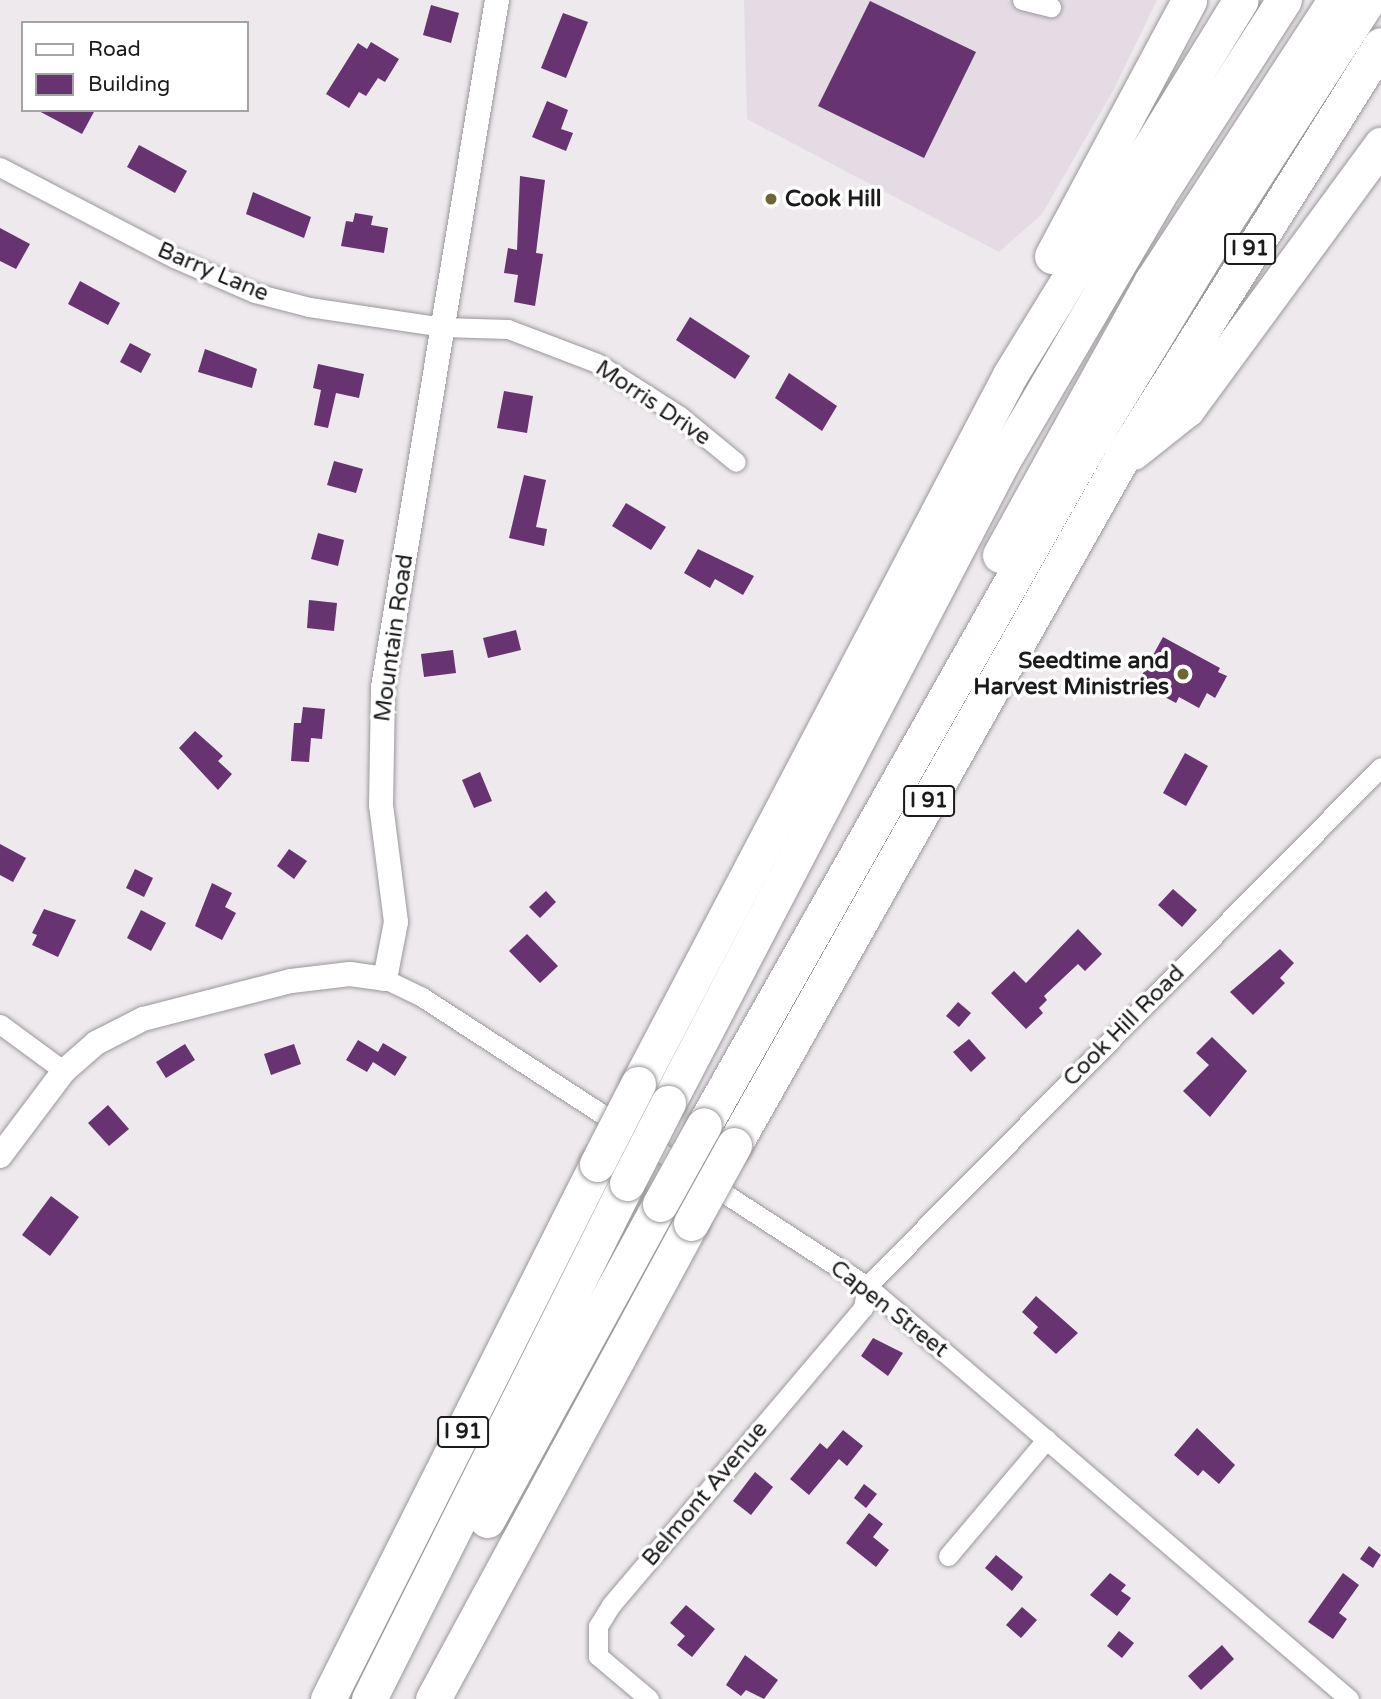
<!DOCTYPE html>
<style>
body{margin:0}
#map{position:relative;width:1381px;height:1699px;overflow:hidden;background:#ede9ed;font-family:"Varela Round",sans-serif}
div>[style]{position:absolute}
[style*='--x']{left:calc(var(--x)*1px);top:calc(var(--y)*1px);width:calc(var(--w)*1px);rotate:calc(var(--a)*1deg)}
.built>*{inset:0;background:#e4dbe5}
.building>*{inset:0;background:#683371}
.roads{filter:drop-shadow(0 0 2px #9b989c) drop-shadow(0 0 2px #9b989c)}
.minor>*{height:19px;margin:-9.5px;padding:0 9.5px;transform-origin:9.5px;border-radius:9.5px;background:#fff}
.tertiary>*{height:24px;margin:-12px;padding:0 12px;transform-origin:12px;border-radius:12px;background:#fff}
.motorway>*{height:35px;margin:-17.5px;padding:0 17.5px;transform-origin:17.5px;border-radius:17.5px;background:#fff}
.bridges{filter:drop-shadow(0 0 2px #9b989c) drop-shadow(0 0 2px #9b989c)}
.motorway-bridge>*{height:35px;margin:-17.5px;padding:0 17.5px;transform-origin:17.5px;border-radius:17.5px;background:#fff}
.dots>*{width:19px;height:19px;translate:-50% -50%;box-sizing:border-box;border:4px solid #fff;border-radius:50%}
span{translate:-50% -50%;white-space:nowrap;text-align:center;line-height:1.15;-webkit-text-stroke:7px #fff;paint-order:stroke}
.shield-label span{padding:2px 5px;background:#fff;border:2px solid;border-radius:5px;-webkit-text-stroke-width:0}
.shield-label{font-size:21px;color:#1c1b1c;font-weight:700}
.poi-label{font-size:23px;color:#1c1b1c;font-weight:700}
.left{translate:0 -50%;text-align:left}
.right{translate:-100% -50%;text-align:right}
.street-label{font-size:23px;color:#1c1b1c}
.legend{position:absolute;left:21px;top:21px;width:228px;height:91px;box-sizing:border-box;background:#fff;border:2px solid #a4a4a4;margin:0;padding:9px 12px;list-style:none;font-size:21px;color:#1c1b1c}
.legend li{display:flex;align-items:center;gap:14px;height:35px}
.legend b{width:35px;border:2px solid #a4a4a4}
</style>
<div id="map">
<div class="built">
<i style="clip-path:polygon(744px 0,1157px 0,1114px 89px,1042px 214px,999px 252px,747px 119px)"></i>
</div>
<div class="building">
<i style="clip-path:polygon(870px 1px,976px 52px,924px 158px,818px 106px)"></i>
<i style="clip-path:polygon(431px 5px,459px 13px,451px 43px,423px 35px)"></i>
<i style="clip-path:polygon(563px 13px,588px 22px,566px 78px,541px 68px)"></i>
<i style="clip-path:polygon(371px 42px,399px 59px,385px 82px,378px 78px,366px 96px,359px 92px,349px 108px,326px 94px,358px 43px,367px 49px)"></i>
<i style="clip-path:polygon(547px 101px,568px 110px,561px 129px,573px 133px,566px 151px,532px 137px)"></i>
<i style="clip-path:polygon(37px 110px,95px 110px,82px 134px)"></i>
<i style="clip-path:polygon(139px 145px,187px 171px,175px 193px,127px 167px)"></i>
<i style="clip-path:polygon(520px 176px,545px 180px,536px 253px,543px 254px,535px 306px,514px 302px,518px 275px,504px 273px,508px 248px,517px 250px)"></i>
<i style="clip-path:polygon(253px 192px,311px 217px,304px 238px,246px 214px)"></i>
<i style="clip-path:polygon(355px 213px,373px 216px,371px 225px,388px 228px,384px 253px,341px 246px,346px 221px,353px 222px)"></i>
<i style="clip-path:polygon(0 228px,30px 244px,16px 269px,0 261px)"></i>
<i style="clip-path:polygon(80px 281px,120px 303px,108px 325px,68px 304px)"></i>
<i style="clip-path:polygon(690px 317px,750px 356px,735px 379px,676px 340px)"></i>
<i style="clip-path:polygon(130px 343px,151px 354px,141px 373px,120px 362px)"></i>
<i style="clip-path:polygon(205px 349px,257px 369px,252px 388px,198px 372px)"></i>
<i style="clip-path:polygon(318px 364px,364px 374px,359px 398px,336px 393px,328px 428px,314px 425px,321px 390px,313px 388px)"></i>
<i style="clip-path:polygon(789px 373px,837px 406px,822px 431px,775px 398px)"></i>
<i style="clip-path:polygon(504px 391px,533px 396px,527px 433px,497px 428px)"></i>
<i style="clip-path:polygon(334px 461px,363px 469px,356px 493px,327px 485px)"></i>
<i style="clip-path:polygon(524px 475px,546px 480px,536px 527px,547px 529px,544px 546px,509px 538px)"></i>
<i style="clip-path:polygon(626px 503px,666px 527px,651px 550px,612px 526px)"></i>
<i style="clip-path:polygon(318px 533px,344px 540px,338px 566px,311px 559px)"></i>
<i style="clip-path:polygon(698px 549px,754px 576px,743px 595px,715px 579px,710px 588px,684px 573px)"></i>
<i style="clip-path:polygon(309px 600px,337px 603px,334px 631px,307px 628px)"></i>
<i style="clip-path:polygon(516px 630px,521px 650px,488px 658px,483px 638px)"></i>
<i style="clip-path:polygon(1163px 637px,1220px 668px,1218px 672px,1227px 676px,1215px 698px,1207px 693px,1199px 708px,1179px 697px,1176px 703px,1161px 695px,1164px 690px,1141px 677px)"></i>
<i style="clip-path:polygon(453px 650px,456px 673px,424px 677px,421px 654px)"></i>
<i style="clip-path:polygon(303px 707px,325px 709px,322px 739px,311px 738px,309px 762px,291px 761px,294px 723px,301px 723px)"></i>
<i style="clip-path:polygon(195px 731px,223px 756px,218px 761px,232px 774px,218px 790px,179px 748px)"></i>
<i style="clip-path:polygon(1185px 753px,1208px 766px,1186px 806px,1163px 793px)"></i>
<i style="clip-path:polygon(480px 772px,492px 801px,474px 808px,462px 780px)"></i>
<i style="clip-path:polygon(0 844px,26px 858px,13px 882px,0 875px)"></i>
<i style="clip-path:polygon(289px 849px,307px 861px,294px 879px,277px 866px)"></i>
<i style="clip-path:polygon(135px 869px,153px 878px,144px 897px,126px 888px)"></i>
<i style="clip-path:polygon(212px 883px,232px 893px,225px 907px,236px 913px,222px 940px,195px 926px)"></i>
<i style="clip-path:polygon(1173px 889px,1197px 910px,1182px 927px,1158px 905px)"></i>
<i style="clip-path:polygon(546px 891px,556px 902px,540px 918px,529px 907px)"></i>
<i style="clip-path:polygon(44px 909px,76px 920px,58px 957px,32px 945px,37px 935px,32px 933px)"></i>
<i style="clip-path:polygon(141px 910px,166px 923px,151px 951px,127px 938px)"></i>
<i style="clip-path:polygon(1078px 929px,1102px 954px,1085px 971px,1078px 964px,1044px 996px,1047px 1000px,1039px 1008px,1043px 1013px,1026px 1029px,991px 993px,1014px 971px,1026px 983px)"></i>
<i style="clip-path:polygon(527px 934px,558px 966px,540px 983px,509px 951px)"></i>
<i style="clip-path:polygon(1280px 949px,1294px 963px,1280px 978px,1285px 983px,1253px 1015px,1230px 992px)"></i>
<i style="clip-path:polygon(958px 1002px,971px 1013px,959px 1027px,946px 1016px)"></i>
<i style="clip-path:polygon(1212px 1037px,1247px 1071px,1210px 1117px,1183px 1091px,1209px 1065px,1196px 1053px)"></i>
<i style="clip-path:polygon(969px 1039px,986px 1058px,971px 1072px,953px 1052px)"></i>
<i style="clip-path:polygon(358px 1040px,378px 1052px,383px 1043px,407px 1057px,395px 1076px,373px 1062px,367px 1072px,346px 1060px)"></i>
<i style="clip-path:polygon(185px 1044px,195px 1060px,166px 1078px,156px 1062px)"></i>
<i style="clip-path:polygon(294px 1044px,301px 1064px,271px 1075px,264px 1054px)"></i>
<i style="clip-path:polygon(108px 1105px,129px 1129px,109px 1146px,88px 1123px)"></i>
<i style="clip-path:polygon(51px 1196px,79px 1217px,50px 1256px,22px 1235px)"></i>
<i style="clip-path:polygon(1036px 1296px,1078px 1333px,1056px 1354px,1033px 1333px,1038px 1327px,1022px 1312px)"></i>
<i style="clip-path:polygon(873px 1338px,903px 1353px,888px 1376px,861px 1356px)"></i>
<i style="clip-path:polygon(1197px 1428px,1235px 1465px,1219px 1484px,1203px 1470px,1198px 1476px,1174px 1455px)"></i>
<i style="clip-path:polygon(843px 1430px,863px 1446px,847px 1466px,839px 1459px,809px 1495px,790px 1479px,820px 1443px,827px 1449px)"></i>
<i style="clip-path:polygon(755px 1472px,773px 1487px,751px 1515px,733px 1501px)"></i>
<i style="clip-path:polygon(864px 1484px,877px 1494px,866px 1508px,854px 1498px)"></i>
<i style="clip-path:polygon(869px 1513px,883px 1524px,873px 1537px,889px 1550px,876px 1567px,846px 1543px)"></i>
<i style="clip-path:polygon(1369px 1546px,1381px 1555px,1373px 1568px,1360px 1559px)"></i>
<i style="clip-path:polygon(996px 1555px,1023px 1577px,1012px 1591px,985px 1568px)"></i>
<i style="clip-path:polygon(1110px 1573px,1126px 1585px,1121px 1591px,1131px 1598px,1117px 1616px,1090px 1595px)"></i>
<i style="clip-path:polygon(1343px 1573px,1359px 1585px,1339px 1613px,1347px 1619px,1333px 1639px,1308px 1622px)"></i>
<i style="clip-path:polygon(686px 1605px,715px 1629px,692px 1657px,677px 1645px,685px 1636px,670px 1623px)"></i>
<i style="clip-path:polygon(1022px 1607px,1037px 1620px,1021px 1638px,1006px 1625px)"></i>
<i style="clip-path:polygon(1119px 1631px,1134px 1643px,1122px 1658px,1107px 1646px)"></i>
<i style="clip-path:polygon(1222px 1645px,1234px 1659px,1201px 1690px,1188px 1676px)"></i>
<i style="clip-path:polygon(745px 1655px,778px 1680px,764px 1699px,746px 1690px,741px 1696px,726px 1685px)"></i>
</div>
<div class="roads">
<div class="minor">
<i style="--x:1022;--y:0;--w:30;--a:14"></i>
<i style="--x:0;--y:167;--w:196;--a:27.6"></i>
<i style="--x:174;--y:258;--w:88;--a:23.4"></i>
<i style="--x:255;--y:293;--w:56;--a:14.5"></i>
<i style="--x:309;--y:307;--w:135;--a:8.5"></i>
<i style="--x:443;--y:327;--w:65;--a:1.8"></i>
<i style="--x:508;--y:329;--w:95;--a:20.9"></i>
<i style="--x:597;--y:363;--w:98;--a:32.6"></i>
<i style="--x:680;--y:416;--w:72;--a:39.4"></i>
<i style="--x:385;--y:979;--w:41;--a:25.9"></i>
<i style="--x:422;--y:997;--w:531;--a:33"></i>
<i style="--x:867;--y:1286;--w:635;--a:40.59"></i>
<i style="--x:0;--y:1024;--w:79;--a:36.3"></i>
<i style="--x:948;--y:1556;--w:153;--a:-49.8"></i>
<i style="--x:649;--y:1699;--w:67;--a:-139.9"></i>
<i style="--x:598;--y:1656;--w:30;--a:-90"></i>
<i style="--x:598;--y:1626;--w:25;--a:-58"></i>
<i style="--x:611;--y:1605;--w:390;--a:-49.7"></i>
<i style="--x:863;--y:1308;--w:22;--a:-80"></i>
<i style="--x:867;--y:1286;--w:730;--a:-45.28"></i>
</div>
<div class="tertiary">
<i style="--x:0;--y:1156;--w:106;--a:-53"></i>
<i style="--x:64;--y:1071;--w:43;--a:-41.2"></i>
<i style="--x:96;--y:1043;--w:53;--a:-27.1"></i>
<i style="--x:143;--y:1019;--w:153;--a:-14.4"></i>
<i style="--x:291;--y:981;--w:59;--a:-6.8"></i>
<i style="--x:350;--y:974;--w:35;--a:8"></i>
<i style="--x:385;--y:979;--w:58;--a:-79.1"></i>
<i style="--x:396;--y:922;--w:118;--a:-97.3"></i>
<i style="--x:381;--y:805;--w:118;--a:-89"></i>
<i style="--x:383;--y:687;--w:696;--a:-80.58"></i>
</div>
<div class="motorway">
<i style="--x:1052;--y:256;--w:290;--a:-61.8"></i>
<i style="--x:1133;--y:452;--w:69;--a:-38.5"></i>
<i style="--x:1187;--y:409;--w:328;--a:-53.7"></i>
<i style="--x:1000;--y:555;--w:313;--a:-61"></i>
<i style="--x:1152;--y:281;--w:335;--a:-56.9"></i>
<i style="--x:638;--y:1084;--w:801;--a:-62.31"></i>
<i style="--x:1010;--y:375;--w:440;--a:-58.4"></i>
<i style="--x:668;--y:1103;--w:723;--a:-62.48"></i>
<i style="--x:1002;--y:462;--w:308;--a:-59.6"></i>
<i style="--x:1158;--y:196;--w:233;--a:-57.3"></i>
<i style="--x:704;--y:1125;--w:770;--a:-60.5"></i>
<i style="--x:1083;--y:455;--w:256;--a:-58.7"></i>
<i style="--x:1216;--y:236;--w:281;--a:-57.2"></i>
<i style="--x:734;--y:1145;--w:791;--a:-60.55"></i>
<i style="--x:1123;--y:456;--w:485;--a:-57.9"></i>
<i style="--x:487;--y:1520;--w:360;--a:-61.3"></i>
<i style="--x:328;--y:1699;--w:599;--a:-63.31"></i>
<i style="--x:369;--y:1699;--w:577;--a:-63.43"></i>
<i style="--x:433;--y:1699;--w:541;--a:-61.54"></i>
</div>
</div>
<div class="bridges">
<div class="motorway-bridge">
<i style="--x:597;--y:1164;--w:90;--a:-62.9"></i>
<i style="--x:627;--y:1183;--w:90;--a:-62.9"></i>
<i style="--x:660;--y:1204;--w:90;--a:-60.9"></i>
<i style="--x:691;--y:1223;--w:89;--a:-61.1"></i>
</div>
</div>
<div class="dots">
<i style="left:771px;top:199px;background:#716633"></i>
<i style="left:1183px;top:674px;background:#716633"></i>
</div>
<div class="shield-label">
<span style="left:1250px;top:249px">I 91</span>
<span style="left:929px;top:801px">I 91</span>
<span style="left:463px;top:1432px">I 91</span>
</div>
<div class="poi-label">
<span class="left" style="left:785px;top:199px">Cook Hill</span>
<span class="right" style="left:1169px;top:674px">Seedtime and<br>Harvest Ministries</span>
</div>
<div class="street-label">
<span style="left:213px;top:272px;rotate:23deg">Barry Lane</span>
<span style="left:653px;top:403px;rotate:34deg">Morris Drive</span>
<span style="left:394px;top:638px;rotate:-82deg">Mountain Road</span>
<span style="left:1124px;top:1026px;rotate:-45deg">Cook Hill Road</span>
<span style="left:889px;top:1309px;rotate:38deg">Capen Street</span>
<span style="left:705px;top:1494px;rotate:-50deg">Belmont Avenue</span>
</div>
<ul class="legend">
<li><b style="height:9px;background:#fff"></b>Road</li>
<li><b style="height:19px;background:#683371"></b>Building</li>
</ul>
</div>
